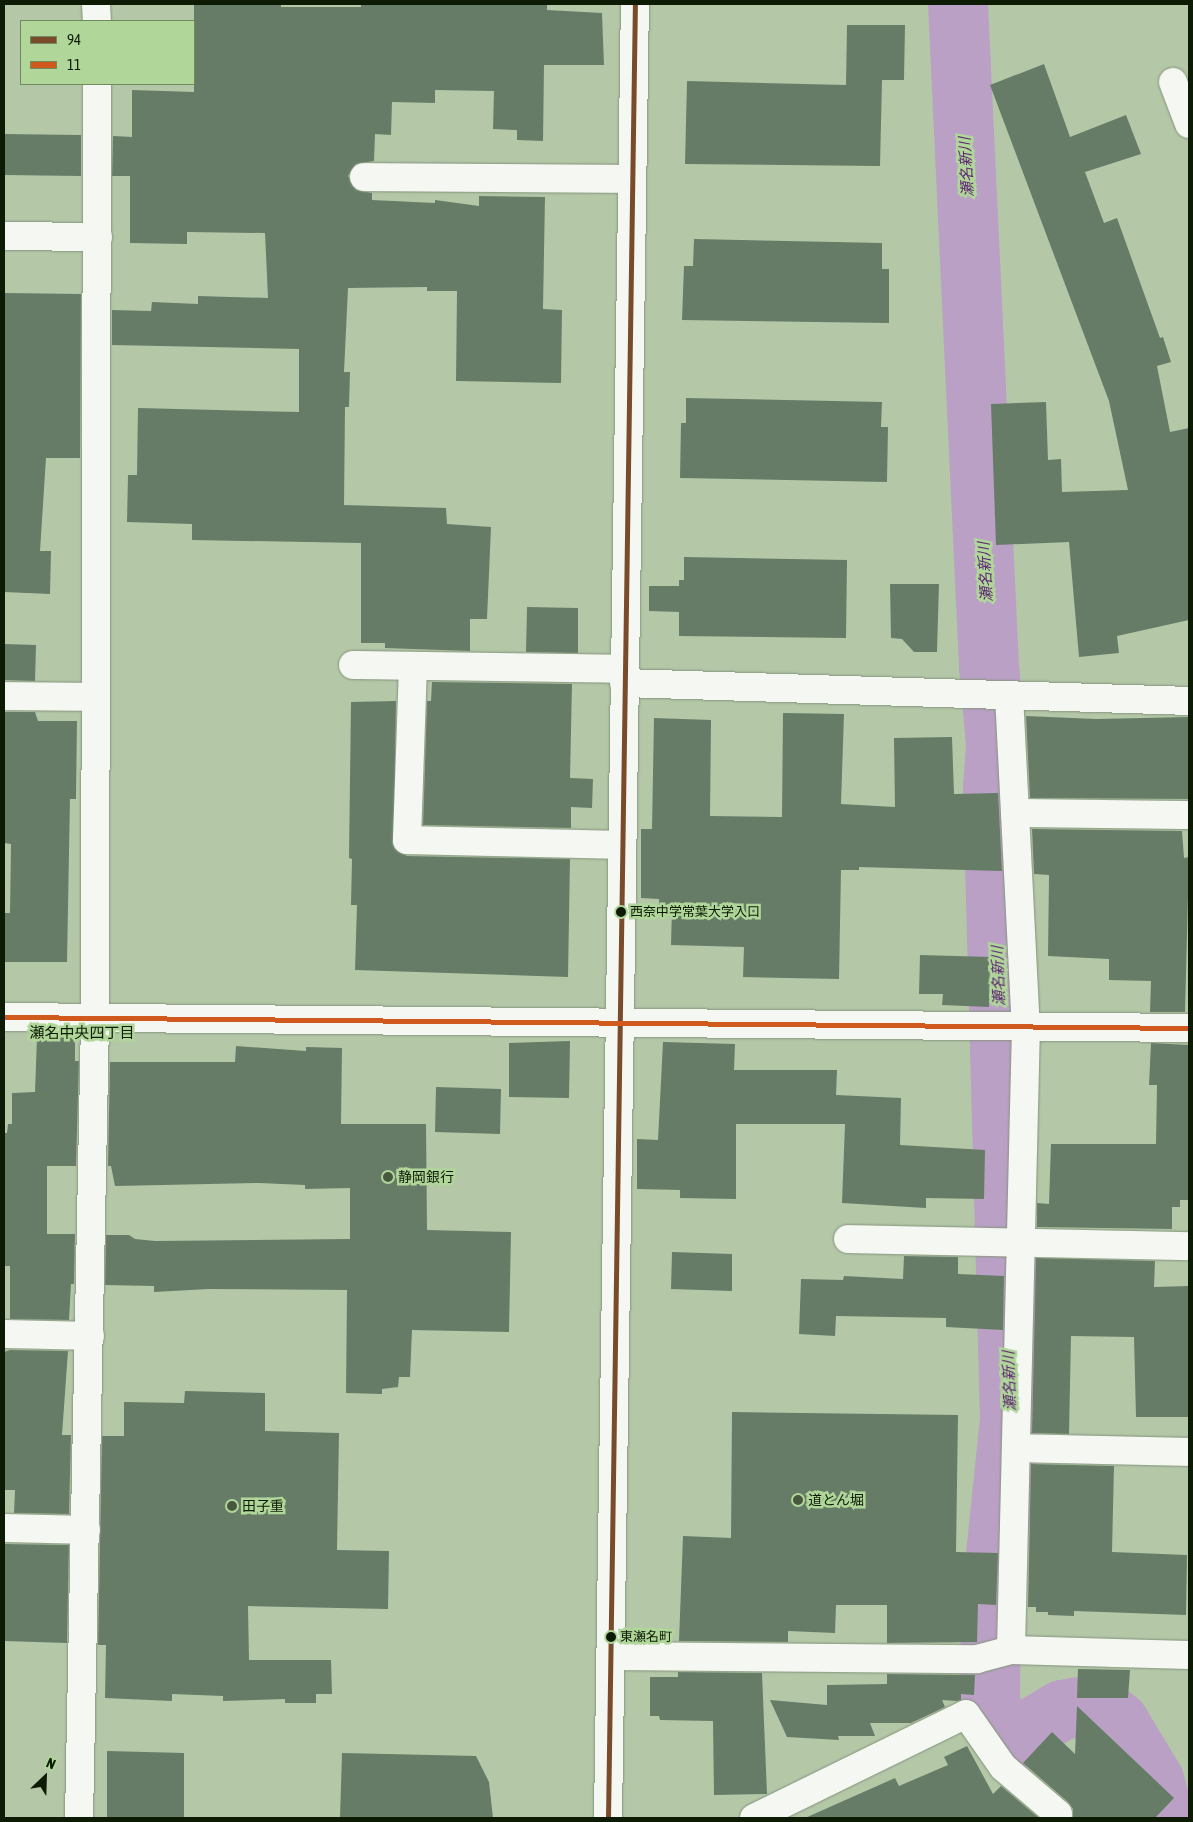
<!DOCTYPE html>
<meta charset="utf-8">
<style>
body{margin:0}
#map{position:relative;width:1193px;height:1822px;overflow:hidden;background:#b4c8a8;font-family:"Asap Condensed","Noto Sans JP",sans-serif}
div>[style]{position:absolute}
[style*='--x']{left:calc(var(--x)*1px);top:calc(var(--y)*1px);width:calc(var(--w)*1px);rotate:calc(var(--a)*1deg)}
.river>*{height:60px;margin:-30px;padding:0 30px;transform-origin:30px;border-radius:30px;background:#baa0c5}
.building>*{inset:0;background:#667c67}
.roads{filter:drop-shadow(0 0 1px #85947b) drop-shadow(0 0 1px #85947b)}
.minor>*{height:28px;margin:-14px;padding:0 14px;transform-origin:14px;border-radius:14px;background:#f4f7f2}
.secondary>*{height:28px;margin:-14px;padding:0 14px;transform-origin:14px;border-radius:14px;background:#f4f7f2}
.bus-1>*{height:5px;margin:-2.5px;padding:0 2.5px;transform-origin:2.5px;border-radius:2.5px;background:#7a4b2a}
.bus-2>*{height:5px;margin:-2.5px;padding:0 2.5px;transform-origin:2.5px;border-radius:2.5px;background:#d05a1e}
.dots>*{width:14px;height:14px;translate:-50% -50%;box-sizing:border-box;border:2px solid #b0d69a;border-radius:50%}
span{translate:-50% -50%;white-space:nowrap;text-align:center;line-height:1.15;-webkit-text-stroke:5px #b0d69a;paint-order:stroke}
.bus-label{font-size:13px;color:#0d1b05}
.left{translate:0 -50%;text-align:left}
.poi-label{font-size:14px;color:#0d1b05}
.water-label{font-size:15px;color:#5e2675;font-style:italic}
.neighbourhood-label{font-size:15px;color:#0d1b05}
.frame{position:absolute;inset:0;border:5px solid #0d1b05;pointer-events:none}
.legend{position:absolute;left:20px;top:20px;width:175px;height:65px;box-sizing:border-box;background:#b0d69a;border:1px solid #6f8b5e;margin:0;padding:6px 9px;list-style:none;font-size:15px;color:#0d1b05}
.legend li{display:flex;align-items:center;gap:10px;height:25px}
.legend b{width:25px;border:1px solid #6f8b5e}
.north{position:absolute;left:20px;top:1752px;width:50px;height:50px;-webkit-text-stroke:4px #b0d69a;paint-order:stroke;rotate:24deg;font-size:14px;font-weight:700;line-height:20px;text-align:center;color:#0d1b05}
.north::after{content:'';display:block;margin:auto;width:18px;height:22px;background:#0d1b05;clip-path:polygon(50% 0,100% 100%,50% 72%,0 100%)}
</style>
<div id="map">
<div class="river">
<i style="--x:958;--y:4;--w:663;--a:87.32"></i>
<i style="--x:989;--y:666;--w:79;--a:84.9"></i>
<i style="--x:996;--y:745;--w:43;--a:94"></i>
<i style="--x:993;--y:788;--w:631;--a:88.46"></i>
<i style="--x:1010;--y:1419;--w:186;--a:95.9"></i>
<i style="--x:991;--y:1604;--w:102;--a:90.6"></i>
<i style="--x:990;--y:1706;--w:40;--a:57.1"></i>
<i style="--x:1012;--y:1740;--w:58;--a:-31"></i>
<i style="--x:1062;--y:1710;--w:35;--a:-10"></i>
<i style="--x:1096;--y:1704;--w:29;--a:38"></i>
<i style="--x:1119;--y:1722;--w:68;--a:58.9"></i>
<i style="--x:1154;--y:1780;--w:29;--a:74"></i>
<i style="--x:1162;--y:1808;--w:14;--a:45"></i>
</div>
<div class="building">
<i style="clip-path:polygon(194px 4px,281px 4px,281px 7px,361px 7px,361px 4px,547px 4px,547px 10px,602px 13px,604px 65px,544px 65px,543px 141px,517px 140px,517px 130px,493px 129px,494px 91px,435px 90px,435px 103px,392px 102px,391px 135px,375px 134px,374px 161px,356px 164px,348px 176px,356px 190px,372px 193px,372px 200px,435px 203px,435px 200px,479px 206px,479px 196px,545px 197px,543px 309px,562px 310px,561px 383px,456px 381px,457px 291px,427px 291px,427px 287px,348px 288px,344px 372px,350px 372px,349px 407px,345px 407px,344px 505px,446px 508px,447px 524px,491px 527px,487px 619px,470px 619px,470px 651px,385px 648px,385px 643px,361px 643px,361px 543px,192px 540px,192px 524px,127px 522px,128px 475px,137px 475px,138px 408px,299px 412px,299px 349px,112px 345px,112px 310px,151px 311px,152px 302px,198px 304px,198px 296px,268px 298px,265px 233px,187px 232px,187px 244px,130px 243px,130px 176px,112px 176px,113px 136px,132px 137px,132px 90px,194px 92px)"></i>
<i style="clip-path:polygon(847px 25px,905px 25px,904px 80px,882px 80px,880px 166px,685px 164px,687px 81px,846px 85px)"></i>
<i style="clip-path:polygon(1044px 64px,1070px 137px,1126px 115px,1141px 154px,1085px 172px,1104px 223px,1117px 218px,1160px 338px,1163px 337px,1171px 362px,1157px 366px,1170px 432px,1189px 428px,1189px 620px,1117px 636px,1119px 653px,1079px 657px,1069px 542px,996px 545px,991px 404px,1046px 402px,1048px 460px,1061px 459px,1062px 492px,1128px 490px,1109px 401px,990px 85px)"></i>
<i style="clip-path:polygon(4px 134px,81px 135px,81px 176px,4px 175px)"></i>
<i style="clip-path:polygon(694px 239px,882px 243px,882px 269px,889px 269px,889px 323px,682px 320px,684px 266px,693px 266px)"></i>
<i style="clip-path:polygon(4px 293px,81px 294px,80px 458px,46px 458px,40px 551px,51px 551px,50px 594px,4px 592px)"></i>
<i style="clip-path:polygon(686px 398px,882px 402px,881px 427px,888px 427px,887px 482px,680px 478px,681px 423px,686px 423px)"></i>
<i style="clip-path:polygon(684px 557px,847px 560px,846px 638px,679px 636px,679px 612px,649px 611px,649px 586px,679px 586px,679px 580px,684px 580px)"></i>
<i style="clip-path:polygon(890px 584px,939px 584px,937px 652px,914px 652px,902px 639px,891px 638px)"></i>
<i style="clip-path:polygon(527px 607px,578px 608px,578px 653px,526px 652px)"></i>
<i style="clip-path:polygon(4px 644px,36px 645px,35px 681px,4px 680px)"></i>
<i style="clip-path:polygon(432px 682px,572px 684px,570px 778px,593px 779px,592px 808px,571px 807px,571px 828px,423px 825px,427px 701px,431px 701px)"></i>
<i style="clip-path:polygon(396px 701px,394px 848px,407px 856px,570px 859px,568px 977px,355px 970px,357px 905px,351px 905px,352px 859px,349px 858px,351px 702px)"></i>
<i style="clip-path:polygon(4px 712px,35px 712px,38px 721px,77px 721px,76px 799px,70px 799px,67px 962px,4px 962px,4px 913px,10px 913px,11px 844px,4px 843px)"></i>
<i style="clip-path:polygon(783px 713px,844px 714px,841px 804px,895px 807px,894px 738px,952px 737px,954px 794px,998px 793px,1002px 871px,859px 867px,859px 870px,841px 870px,839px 979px,743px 977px,744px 947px,671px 945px,672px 906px,659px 906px,659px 899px,641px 898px,641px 829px,652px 829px,654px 718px,711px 720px,710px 816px,782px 817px)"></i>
<i style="clip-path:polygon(1026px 716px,1096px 719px,1189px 717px,1189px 799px,1030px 798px)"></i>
<i style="clip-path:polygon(1032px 829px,1182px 831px,1184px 858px,1189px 857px,1185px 1012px,1150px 1012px,1151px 981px,1109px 980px,1109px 959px,1048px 956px,1049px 875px,1034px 874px)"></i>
<i style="clip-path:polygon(920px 955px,991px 957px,989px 1007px,942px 1005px,943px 994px,919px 994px)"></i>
<i style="clip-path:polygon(37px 1037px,75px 1037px,75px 1061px,79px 1061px,76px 1166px,47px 1166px,47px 1234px,75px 1234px,74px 1284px,71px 1284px,69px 1320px,10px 1319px,10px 1266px,4px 1266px,4px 1133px,7px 1133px,8px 1124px,12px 1124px,12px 1093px,35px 1092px)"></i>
<i style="clip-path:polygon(570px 1041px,569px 1098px,509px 1097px,509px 1043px)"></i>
<i style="clip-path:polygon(663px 1042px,735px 1044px,734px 1070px,837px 1070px,836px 1095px,901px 1098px,900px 1145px,985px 1150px,984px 1199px,926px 1198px,926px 1208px,842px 1203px,845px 1124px,736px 1124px,736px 1199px,680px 1198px,680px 1190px,637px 1189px,637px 1139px,658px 1140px)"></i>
<i style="clip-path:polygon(1151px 1043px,1189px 1045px,1189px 1200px,1180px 1200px,1180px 1207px,1172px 1207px,1172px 1229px,1037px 1227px,1037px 1203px,1049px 1204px,1051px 1144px,1156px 1144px,1157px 1085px,1149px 1085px)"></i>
<i style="clip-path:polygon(236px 1046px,306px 1051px,306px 1047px,342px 1048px,341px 1124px,426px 1124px,427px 1230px,511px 1232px,509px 1332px,412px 1330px,410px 1377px,399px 1377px,398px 1387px,382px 1389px,382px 1394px,346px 1393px,347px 1290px,209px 1289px,154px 1292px,154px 1286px,105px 1285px,106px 1235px,129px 1235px,135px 1239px,155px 1241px,350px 1239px,350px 1188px,305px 1189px,305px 1185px,259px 1183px,115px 1186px,111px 1166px,108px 1166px,110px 1062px,235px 1062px)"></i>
<i style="clip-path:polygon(436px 1087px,501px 1089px,500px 1134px,435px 1132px)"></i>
<i style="clip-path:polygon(672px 1252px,732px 1254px,732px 1291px,671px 1289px)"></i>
<i style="clip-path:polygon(904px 1256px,958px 1257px,958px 1274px,1004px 1276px,1003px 1330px,946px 1327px,946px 1318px,836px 1316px,835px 1336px,799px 1334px,801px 1279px,843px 1280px,844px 1276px,903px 1279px)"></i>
<i style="clip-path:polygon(1036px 1258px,1155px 1261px,1154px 1287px,1189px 1286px,1189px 1417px,1136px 1417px,1134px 1337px,1071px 1336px,1069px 1434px,1032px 1433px)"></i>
<i style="clip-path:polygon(10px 1350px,68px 1351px,62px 1435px,71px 1435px,69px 1514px,14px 1513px,15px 1490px,4px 1490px,4px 1352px)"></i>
<i style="clip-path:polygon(185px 1391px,265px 1393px,265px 1431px,339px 1433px,337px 1550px,389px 1551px,388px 1609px,248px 1606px,249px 1660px,331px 1660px,332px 1694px,316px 1694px,316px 1703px,285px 1703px,285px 1699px,223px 1701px,223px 1696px,172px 1694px,172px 1701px,105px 1698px,106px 1645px,98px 1645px,102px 1436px,124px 1436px,124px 1402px,184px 1403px)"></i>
<i style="clip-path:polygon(732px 1412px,958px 1415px,956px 1552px,998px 1553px,996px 1605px,978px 1604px,977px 1642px,887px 1643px,887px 1605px,836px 1605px,835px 1633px,788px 1631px,788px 1642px,679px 1641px,683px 1536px,731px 1538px)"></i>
<i style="clip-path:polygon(1031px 1464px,1114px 1466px,1112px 1552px,1187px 1555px,1186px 1615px,1074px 1611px,1074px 1616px,1048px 1615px,1048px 1612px,1036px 1612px,1036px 1607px,1028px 1607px)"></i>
<i style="clip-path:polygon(4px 1544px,69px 1545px,67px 1643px,4px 1641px)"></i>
<i style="clip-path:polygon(1078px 1669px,1130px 1670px,1128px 1698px,1077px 1698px)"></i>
<i style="clip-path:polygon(678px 1672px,762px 1673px,767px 1794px,714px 1795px,713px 1721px,660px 1720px,659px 1716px,650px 1716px,650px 1677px,678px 1677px)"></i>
<i style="clip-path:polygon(887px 1674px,975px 1675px,974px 1695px,961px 1694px,961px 1700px,957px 1701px,942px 1700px,945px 1707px,911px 1723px,870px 1723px,875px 1736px,838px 1736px,839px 1740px,787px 1737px,770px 1700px,827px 1705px,827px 1685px,887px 1684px)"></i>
<i style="clip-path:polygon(1077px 1706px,1174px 1798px,1155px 1818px,1073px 1818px,1073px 1809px,1068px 1802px,1023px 1763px,1052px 1732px,1075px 1754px)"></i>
<i style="clip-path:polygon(967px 1746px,993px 1794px,1001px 1786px,1039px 1818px,805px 1818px,895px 1778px,899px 1786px,948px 1765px,944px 1757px)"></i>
<i style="clip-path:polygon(107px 1751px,184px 1753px,184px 1818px,107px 1818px)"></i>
<i style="clip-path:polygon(342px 1753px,476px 1756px,489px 1782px,493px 1818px,340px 1818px)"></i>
</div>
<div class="roads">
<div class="minor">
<i style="--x:96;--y:4;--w:17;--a:87"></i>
<i style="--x:1173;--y:82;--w:45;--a:69.1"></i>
<i style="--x:364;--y:177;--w:266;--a:0.4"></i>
<i style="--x:4;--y:236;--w:94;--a:0.6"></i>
<i style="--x:353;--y:665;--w:271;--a:0.8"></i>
<i style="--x:413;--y:666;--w:174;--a:92"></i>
<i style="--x:407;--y:840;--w:215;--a:1.3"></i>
<i style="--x:624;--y:683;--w:565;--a:1.82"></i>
<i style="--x:1009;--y:695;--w:331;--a:87.1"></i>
<i style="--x:1026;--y:1026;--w:624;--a:91.38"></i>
<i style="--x:4;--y:696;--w:90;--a:0.6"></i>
<i style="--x:1015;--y:813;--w:174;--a:0.7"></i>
<i style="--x:4;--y:1017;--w:1185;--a:0.53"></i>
<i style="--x:848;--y:1239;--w:341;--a:1.2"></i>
<i style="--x:4;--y:1334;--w:86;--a:1.3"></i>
<i style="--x:1016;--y:1448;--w:173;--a:1.3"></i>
<i style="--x:4;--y:1528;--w:82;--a:1.4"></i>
<i style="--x:611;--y:1656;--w:366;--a:0.5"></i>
<i style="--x:977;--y:1659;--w:35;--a:-15"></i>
<i style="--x:1011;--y:1650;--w:178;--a:1.6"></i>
<i style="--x:79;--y:1818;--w:800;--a:-88.85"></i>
<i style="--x:95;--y:1018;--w:934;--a:-89.88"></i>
<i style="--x:754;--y:1818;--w:236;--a:-26.1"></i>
<i style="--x:966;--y:1714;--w:65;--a:55.1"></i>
<i style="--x:1003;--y:1767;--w:72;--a:40.5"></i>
<i style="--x:1058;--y:1814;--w:5;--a:127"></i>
</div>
<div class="secondary">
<i style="--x:608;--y:1818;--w:1814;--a:-89.15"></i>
</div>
</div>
<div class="bus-1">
<i style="--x:608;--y:1818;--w:1814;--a:-89.15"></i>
</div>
<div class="bus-2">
<i style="--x:4;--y:1017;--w:1185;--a:0.53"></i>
</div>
<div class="dots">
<i style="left:621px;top:912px;background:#0d1b05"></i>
<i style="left:388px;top:1177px;background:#47583e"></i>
<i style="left:798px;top:1500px;background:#47583e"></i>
<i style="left:232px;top:1506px;background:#47583e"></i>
<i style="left:611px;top:1637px;background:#0d1b05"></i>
</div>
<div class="bus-label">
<span class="left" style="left:630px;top:912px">西奈中学常葉大学入口</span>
<span class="left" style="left:620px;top:1637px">東瀬名町</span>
</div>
<div class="poi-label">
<span class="left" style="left:398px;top:1177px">静岡銀行</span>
<span class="left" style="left:808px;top:1500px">道とん堀</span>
<span class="left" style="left:242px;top:1506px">田子重</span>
</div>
<div class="water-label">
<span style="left:966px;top:167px;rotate:-93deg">瀬名新川</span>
<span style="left:985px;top:572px;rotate:-93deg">瀬名新川</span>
<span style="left:998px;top:976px;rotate:-92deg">瀬名新川</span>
<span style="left:1009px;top:1381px;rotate:-92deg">瀬名新川</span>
</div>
<div class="neighbourhood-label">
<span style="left:82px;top:1033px">瀬名中央四丁目</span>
</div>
<div class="frame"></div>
<ul class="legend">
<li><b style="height:6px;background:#7a4b2a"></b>94</li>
<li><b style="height:6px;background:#d05a1e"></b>11</li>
</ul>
<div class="north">N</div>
</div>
